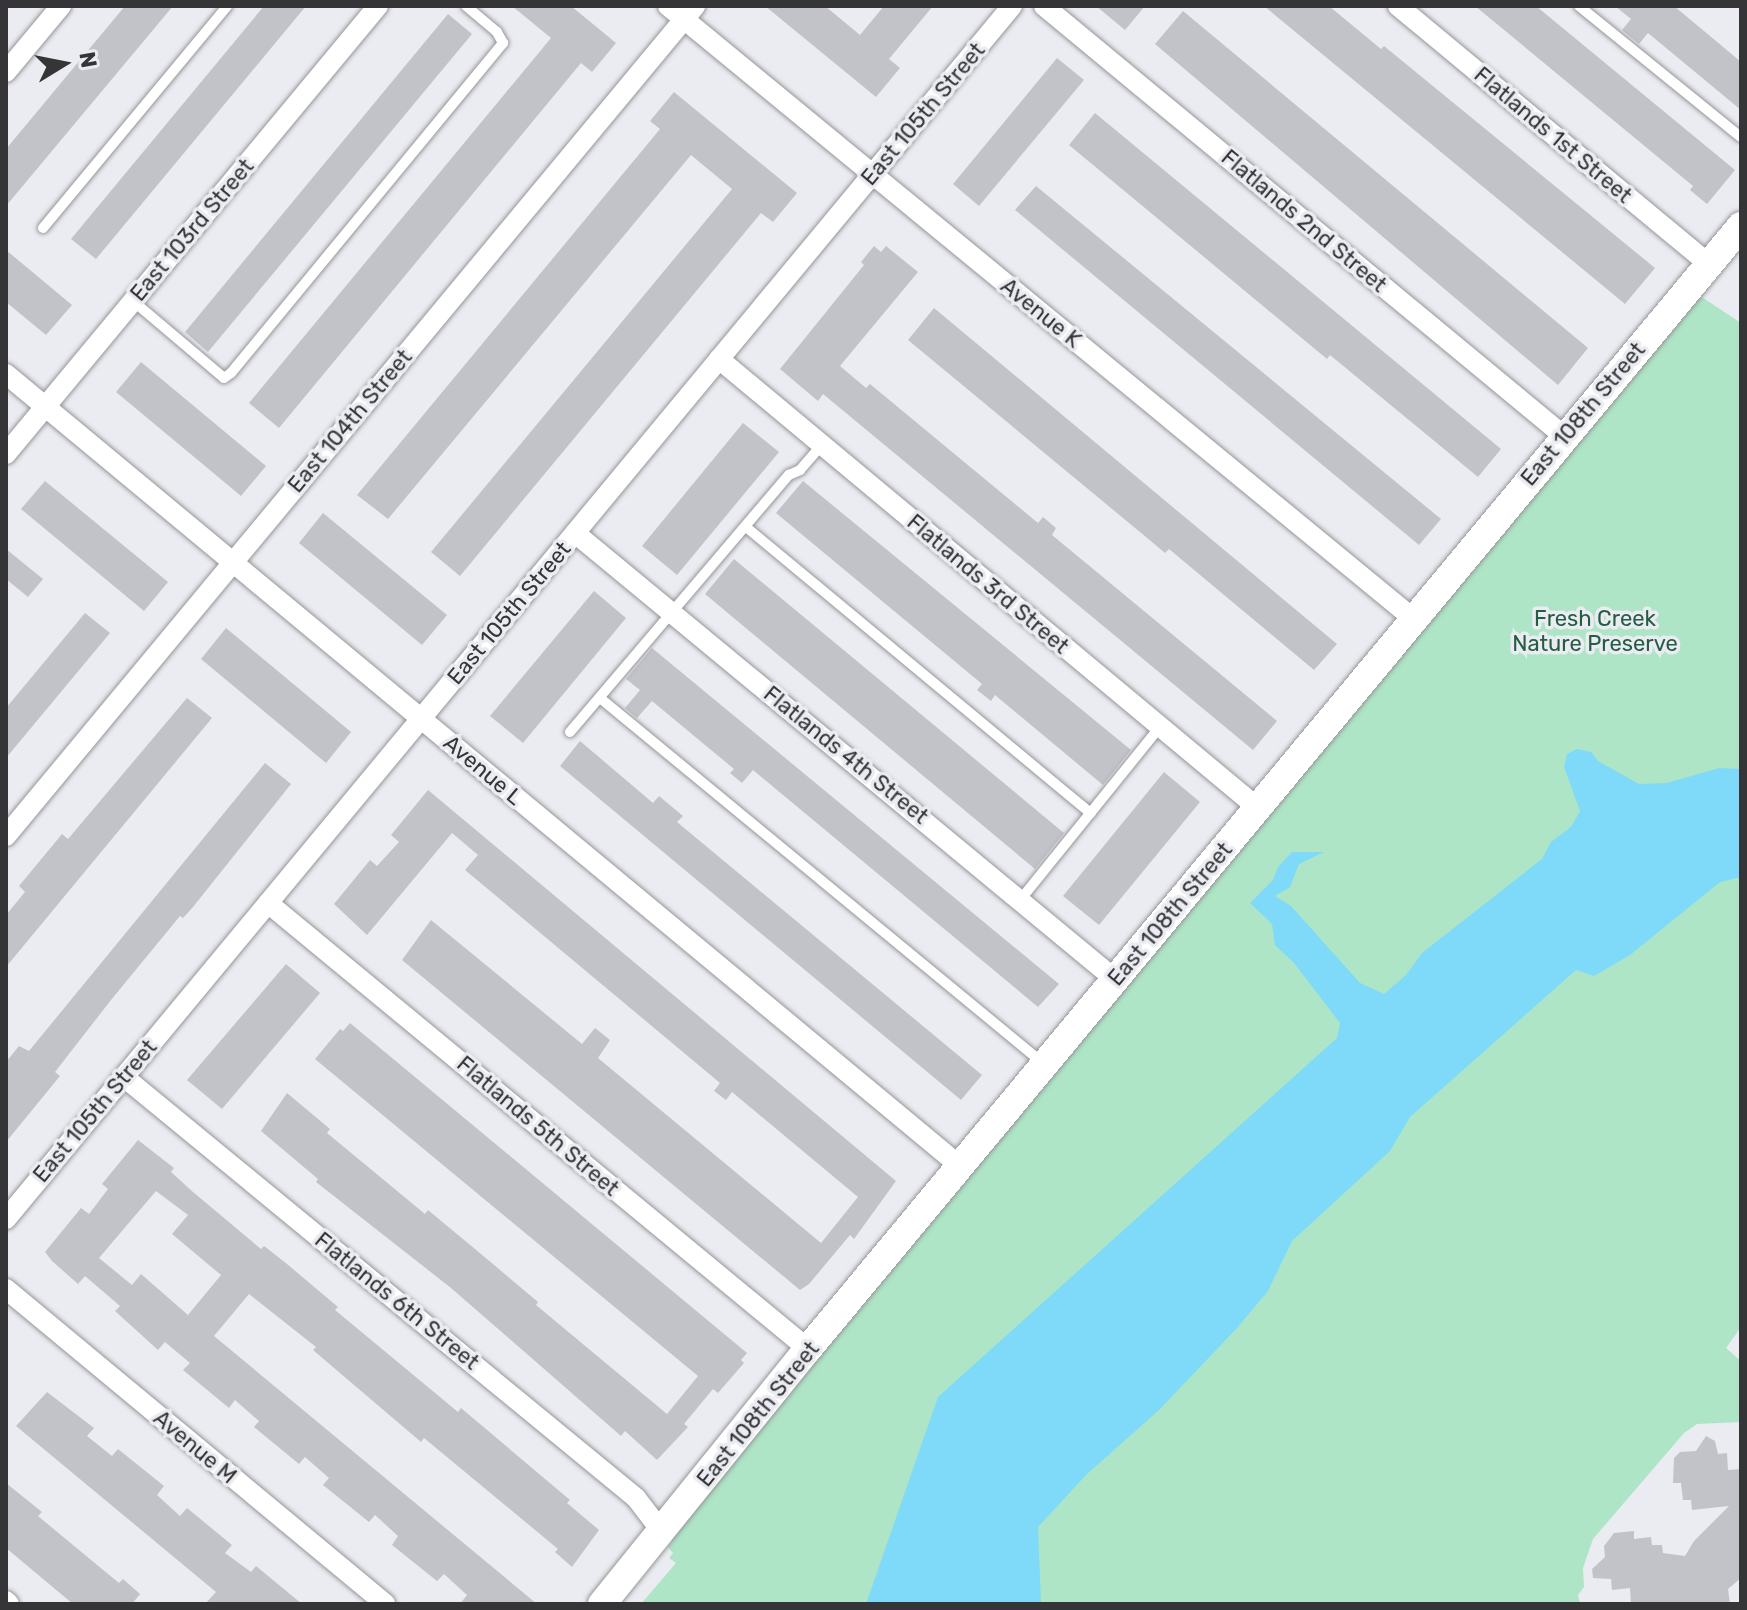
<!DOCTYPE html>
<style>
body{margin:0}
#map{position:relative;width:1747px;height:1610px;overflow:hidden;background:#ebecf1;font-family:Rubik,sans-serif}
div>[style]{position:absolute}
[style*='--x']{left:calc(var(--x)*1px);top:calc(var(--y)*1px);width:calc(var(--w)*1px);rotate:calc(var(--a)*1deg)}
.green>*{inset:0;background:#aee5c6}
.water>*{inset:0;background:#7edaf8}
.building>*{inset:0;background:#c2c3c8}
.roads{filter:drop-shadow(0 0 2px #95969b) drop-shadow(0 0 2px #95969b)}
.lane>*{height:10px;margin:-5px;padding:0 5px;transform-origin:5px;border-radius:5px;background:#fff}
.street>*{height:20px;margin:-10px;padding:0 10px;transform-origin:10px;border-radius:10px;background:#fff}
.secondary>*{height:28px;margin:-14px;padding:0 14px;transform-origin:14px;border-radius:14px;background:#fff}
span{translate:-50% -50%;white-space:nowrap;text-align:center;line-height:1.15;-webkit-text-stroke:7px #ebecf1;paint-order:stroke}
.street-label{font-size:22px;color:#353537}
.park-label{font-size:22px;color:#245e42}
.frame{position:absolute;inset:0;border:8px solid #353537;pointer-events:none}
.north{position:absolute;left:24px;top:24px;width:80px;height:80px;-webkit-text-stroke:6px #ebecf1;paint-order:stroke;rotate:80deg;font-size:22px;font-weight:700;line-height:32px;text-align:center;color:#353537}
.north::after{content:'';display:block;margin:auto;width:28px;height:36px;background:#353537;clip-path:polygon(50% 0,100% 100%,50% 72%,0 100%)}
</style>
<div id="map">
<div class="green">
<i style="clip-path:polygon(1688px 288px,1741px 323px,1741px 782px,1600px 835px,885px 1604px,641px 1604px,676px 1563px,669px 1558px,673px 1553px,668px 1547px,672px 1541px,663px 1533px)"></i>
<i style="clip-path:polygon(1741px 862px,1741px 1327px,1726px 1348px,1741px 1361px,1741px 1422px,1697px 1424px,1684px 1433px,1593px 1539px,1583px 1568px,1584px 1587px,1578px 1595px,1580px 1604px,1035px 1604px,1033px 1525px,1284px 1228px,1573px 956px)"></i>
</div>
<div class="water">
<i style="clip-path:polygon(1577px 749px,1591px 752px,1598px 761px,1639px 784px,1667px 783px,1719px 768px,1741px 769px,1741px 877px,1720px 882px,1630px 955px,1594px 976px,1576px 970px,1410px 1117px,1390px 1151px,1292px 1241px,1268px 1291px,1237px 1328px,1159px 1410px,1086px 1475px,1038px 1527px,1041px 1604px,866px 1604px,938px 1397px,1337px 1038px,1340px 1023px,1294px 963px,1275px 945px,1272px 924px,1250px 903px,1273px 880px,1278px 867px,1292px 852px,1324px 852px,1299px 864px,1290px 887px,1275px 896px,1291px 906px,1360px 983px,1384px 994px,1406px 975px,1422px 953px,1542px 859px,1551px 842px,1571px 827px,1580px 811px,1564px 767px,1567px 754px)"></i>
</div>
<div class="building">
<i style="clip-path:polygon(125px 6px,173px 6px,6px 206px,6px 149px)"></i>
<i style="clip-path:polygon(264px 6px,306px 6px,96px 259px,71px 239px)"></i>
<i style="clip-path:polygon(512px 6px,571px 6px,616px 43px,592px 72px,581px 63px,279px 428px,249px 403px,551px 38px)"></i>
<i style="clip-path:polygon(765px 6px,825px 6px,860px 35px,884px 6px,933px 6px,889px 59px,900px 68px,876px 97px)"></i>
<i style="clip-path:polygon(1096px 6px,1145px 6px,1125px 30px)"></i>
<i style="clip-path:polygon(1264px 6px,1329px 6px,1381px 49px,1384px 46px,1655px 268px,1625px 304px)"></i>
<i style="clip-path:polygon(1475px 6px,1536px 6px,1735px 170px,1707px 204px,1690px 190px,1693px 186px)"></i>
<i style="clip-path:polygon(1615px 6px,1674px 6px,1716px 41px,1741px 62px,1741px 110px,1648px 33px,1639px 44px,1622px 30px,1631px 19px)"></i>
<i style="clip-path:polygon(1183px 11px,1588px 348px,1558px 385px,1155px 44px)"></i>
<i style="clip-path:polygon(448px 14px,472px 34px,208px 352px,185px 332px)"></i>
<i style="clip-path:polygon(1057px 58px,1084px 80px,979px 206px,953px 184px)"></i>
<i style="clip-path:polygon(674px 92px,797px 193px,773px 222px,761px 213px,460px 576px,431px 552px,732px 189px,691px 155px,388px 519px,357px 495px,660px 129px,650px 121px)"></i>
<i style="clip-path:polygon(1095px 113px,1501px 449px,1478px 477px,1330px 355px,1327px 359px,1069px 145px)"></i>
<i style="clip-path:polygon(1036px 186px,1441px 519px,1419px 545px,1015px 210px)"></i>
<i style="clip-path:polygon(874px 246px,881px 252px,886px 246px,918px 272px,840px 366px,866px 388px,870px 384px,1038px 523px,1043px 517px,1056px 528px,1052px 535px,1277px 721px,1253px 750px,823px 394px,818px 401px,780px 369px,864px 265px,861px 262px)"></i>
<i style="clip-path:polygon(6px 250px,72px 305px,46px 335px,6px 302px)"></i>
<i style="clip-path:polygon(934px 308px,1337px 644px,1314px 670px,1169px 549px,1165px 553px,1152px 542px,908px 340px)"></i>
<i style="clip-path:polygon(141px 362px,266px 466px,241px 496px,116px 392px)"></i>
<i style="clip-path:polygon(743px 423px,779px 452px,677px 575px,642px 546px)"></i>
<i style="clip-path:polygon(45px 481px,168px 582px,144px 611px,21px 509px)"></i>
<i style="clip-path:polygon(803px 481px,1131px 750px,1103px 785px,995px 695px,991px 701px,977px 690px,982px 684px,776px 513px)"></i>
<i style="clip-path:polygon(323px 513px,447px 615px,422px 645px,299px 543px)"></i>
<i style="clip-path:polygon(6px 549px,43px 579px,28px 597px,6px 579px)"></i>
<i style="clip-path:polygon(734px 559px,1064px 833px,1035px 869px,705px 594px)"></i>
<i style="clip-path:polygon(594px 591px,626px 618px,523px 743px,490px 716px)"></i>
<i style="clip-path:polygon(85px 613px,110px 633px,6px 758px,6px 708px)"></i>
<i style="clip-path:polygon(226px 628px,351px 732px,326px 763px,201px 659px)"></i>
<i style="clip-path:polygon(652px 648px,1059px 984px,1038px 1007px,753px 770px,742px 783px,730px 773px,734px 769px,652px 701px,637px 718px,625px 708px,640px 690px,626px 679px)"></i>
<i style="clip-path:polygon(187px 698px,212px 718px,6px 967px,6px 915px,25px 892px,19px 886px,62px 834px,68px 839px)"></i>
<i style="clip-path:polygon(580px 741px,653px 803px,659px 796px,683px 816px,677px 822px,982px 1075px,961px 1100px,560px 766px)"></i>
<i style="clip-path:polygon(265px 763px,291px 784px,193px 907px,183px 918px,180px 916px,111px 1000px,55px 1072px,60px 1076px,6px 1142px,6px 1062px,19px 1046px,29px 1051px)"></i>
<i style="clip-path:polygon(1164px 772px,1200px 802px,1099px 925px,1063px 896px)"></i>
<i style="clip-path:polygon(428px 790px,896px 1181px,854px 1239px,850px 1235px,809px 1284px,800px 1290px,402px 960px,431px 920px,582px 1044px,595px 1028px,610px 1040px,598px 1058px,821px 1243px,858px 1197px,732px 1092px,726px 1100px,714px 1091px,720px 1083px,465px 870px,478px 855px,452px 833px,367px 935px,334px 904px,370px 860px,377px 866px,399px 842px,391px 835px)"></i>
<i style="clip-path:polygon(286px 964px,320px 993px,222px 1109px,187px 1080px)"></i>
<i style="clip-path:polygon(350px 1023px,747px 1353px,741px 1360px,744px 1363px,718px 1393px,713px 1389px,684px 1424px,688px 1427px,657px 1460px,625px 1431px,621px 1436px,451px 1288px,316px 1182px,318px 1179px,261px 1131px,287px 1093px,330px 1129px,327px 1133px,425px 1214px,428px 1210px,487px 1259px,538px 1302px,536px 1305px,667px 1414px,698px 1376px,315px 1059px,340px 1029px,343px 1031px)"></i>
<i style="clip-path:polygon(evenodd,138px 1140px,174px 1168px,171px 1172px,193px 1192px,261px 1249px,264px 1246px,287px 1264px,338px 1307px,335px 1310px,458px 1412px,461px 1408px,570px 1500px,567px 1503px,599px 1530px,572px 1567px,555px 1552px,558px 1549px,424px 1438px,421px 1442px,313px 1350px,316px 1347px,249px 1294px,214px 1336px,537px 1604px,460px 1604px,467px 1595px,444px 1574px,437px 1581px,392px 1545px,398px 1536px,375px 1515px,369px 1522px,323px 1485px,329px 1478px,305px 1457px,299px 1464px,254px 1427px,259px 1421px,235px 1400px,229px 1408px,183px 1370px,190px 1363px,165px 1342px,158px 1350px,115px 1311px,120px 1306px,85px 1276px,78px 1284px,52px 1261px,45px 1252px,81px 1208px,89px 1214px,108px 1189px,102px 1184px,138px 1140px,156px 1191px,188px 1215px,172px 1234px,221px 1275px,188px 1315px,141px 1274px,132px 1285px,99px 1258px,156px 1191px)"></i>
<i style="clip-path:polygon(47px 1392px,94px 1428px,87px 1436px,112px 1456px,118px 1449px,164px 1486px,157px 1495px,180px 1516px,187px 1508px,232px 1545px,225px 1553px,251px 1572px,256px 1566px,302px 1604px,205px 1604px,216px 1592px,16px 1426px)"></i>
<i style="clip-path:polygon(1706px 1436px,1715px 1441px,1718px 1454px,1727px 1453px,1728px 1470px,1741px 1469px,1741px 1578px,1728px 1589px,1730px 1604px,1631px 1604px,1630px 1588px,1612px 1590px,1611px 1579px,1593px 1578px,1592px 1569px,1605px 1557px,1604px 1546px,1614px 1533px,1634px 1531px,1634px 1539px,1651px 1537px,1652px 1545px,1662px 1545px,1663px 1553px,1685px 1556px,1694px 1541px,1729px 1506px,1692px 1510px,1691px 1500px,1683px 1500px,1681px 1483px,1673px 1483px,1674px 1458px,1680px 1452px,1696px 1451px)"></i>
<i style="clip-path:polygon(6px 1483px,42px 1512px,38px 1516px,79px 1550px,119px 1583px,123px 1579px,140px 1594px,132px 1604px,73px 1604px,6px 1548px)"></i>
</div>
<div class="roads">
<div class="lane">
<i style="--x:1579;--y:6;--w:208;--a:39"></i>
<i style="--x:43;--y:228;--w:288;--a:-50.3"></i>
<i style="--x:133;--y:301;--w:119;--a:40.2"></i>
<i style="--x:224;--y:378;--w:9;--a:-36"></i>
<i style="--x:231;--y:373;--w:428;--a:-50.5"></i>
<i style="--x:503;--y:43;--w:13;--a:-119"></i>
<i style="--x:497;--y:32;--w:40;--a:-140"></i>
<i style="--x:746;--y:527;--w:448;--a:39.7"></i>
<i style="--x:600;--y:698;--w:574;--a:39.49"></i>
<i style="--x:570;--y:732;--w:338;--a:-49.6"></i>
<i style="--x:789;--y:475;--w:12;--a:-24"></i>
<i style="--x:800;--y:470;--w:33;--a:-49"></i>
<i style="--x:1021;--y:899;--w:221;--a:-51.1"></i>
</div>
<div class="street">
<i style="--x:668;--y:6;--w:967;--a:39.42"></i>
<i style="--x:1044;--y:6;--w:675;--a:39.59"></i>
<i style="--x:1398;--y:6;--w:404;--a:39.7"></i>
<i style="--x:6;--y:72;--w:86;--a:-50.2"></i>
<i style="--x:719;--y:359;--w:702;--a:39.8"></i>
<i style="--x:6;--y:374;--w:1240;--a:39.7"></i>
<i style="--x:6;--y:454;--w:582;--a:-50.3"></i>
<i style="--x:575;--y:533;--w:702;--a:39.57"></i>
<i style="--x:6;--y:836;--w:1079;--a:-50.3"></i>
<i style="--x:268;--y:903;--w:700;--a:39.55"></i>
<i style="--x:124;--y:1077;--w:663;--a:39.43"></i>
<i style="--x:636;--y:1498;--w:44;--a:52.4"></i>
<i style="--x:6;--y:1219;--w:1576;--a:-50.33"></i>
<i style="--x:6;--y:1289;--w:493;--a:39.7"></i>
<i style="--x:6;--y:1601;--w:4;--a:45"></i>
</div>
<div class="secondary">
<i style="--x:602;--y:1604;--w:328;--a:-51.1"></i>
<i style="--x:808;--y:1349;--w:1460;--a:-50.28"></i>
</div>
</div>
<div class="street-label">
<span style="left:923px;top:114px;rotate:-50deg">East 105th Street</span>
<span style="left:1553px;top:135px;rotate:40deg">Flatlands 1st Street</span>
<span style="left:1304px;top:221px;rotate:40deg">Flatlands 2nd Street</span>
<span style="left:192px;top:230px;rotate:-50deg">East 103rd Street</span>
<span style="left:1041px;top:313px;rotate:39deg">Avenue K</span>
<span style="left:1583px;top:414px;rotate:-50deg">East 108th Street</span>
<span style="left:350px;top:421px;rotate:-50deg">East 104th Street</span>
<span style="left:988px;top:584px;rotate:40deg">Flatlands 3rd Street</span>
<span style="left:509px;top:613px;rotate:-50deg">East 105th Street</span>
<span style="left:846px;top:755px;rotate:39deg">Flatlands 4th Street</span>
<span style="left:483px;top:770px;rotate:40deg">Avenue L</span>
<span style="left:1170px;top:914px;rotate:-50deg">East 108th Street</span>
<span style="left:95px;top:1111px;rotate:-50deg">East 105th Street</span>
<span style="left:538px;top:1126px;rotate:40deg">Flatlands 5th Street</span>
<span style="left:397px;top:1301px;rotate:39deg">Flatlands 6th Street</span>
<span style="left:758px;top:1414px;rotate:-51deg">East 108th Street</span>
<span style="left:195px;top:1447px;rotate:40deg">Avenue M</span>
</div>
<div class="park-label">
<span style="left:1595px;top:631px">Fresh Creek<br>Nature Preserve</span>
</div>
<div class="frame"></div>
<div class="north">N</div>
</div>
